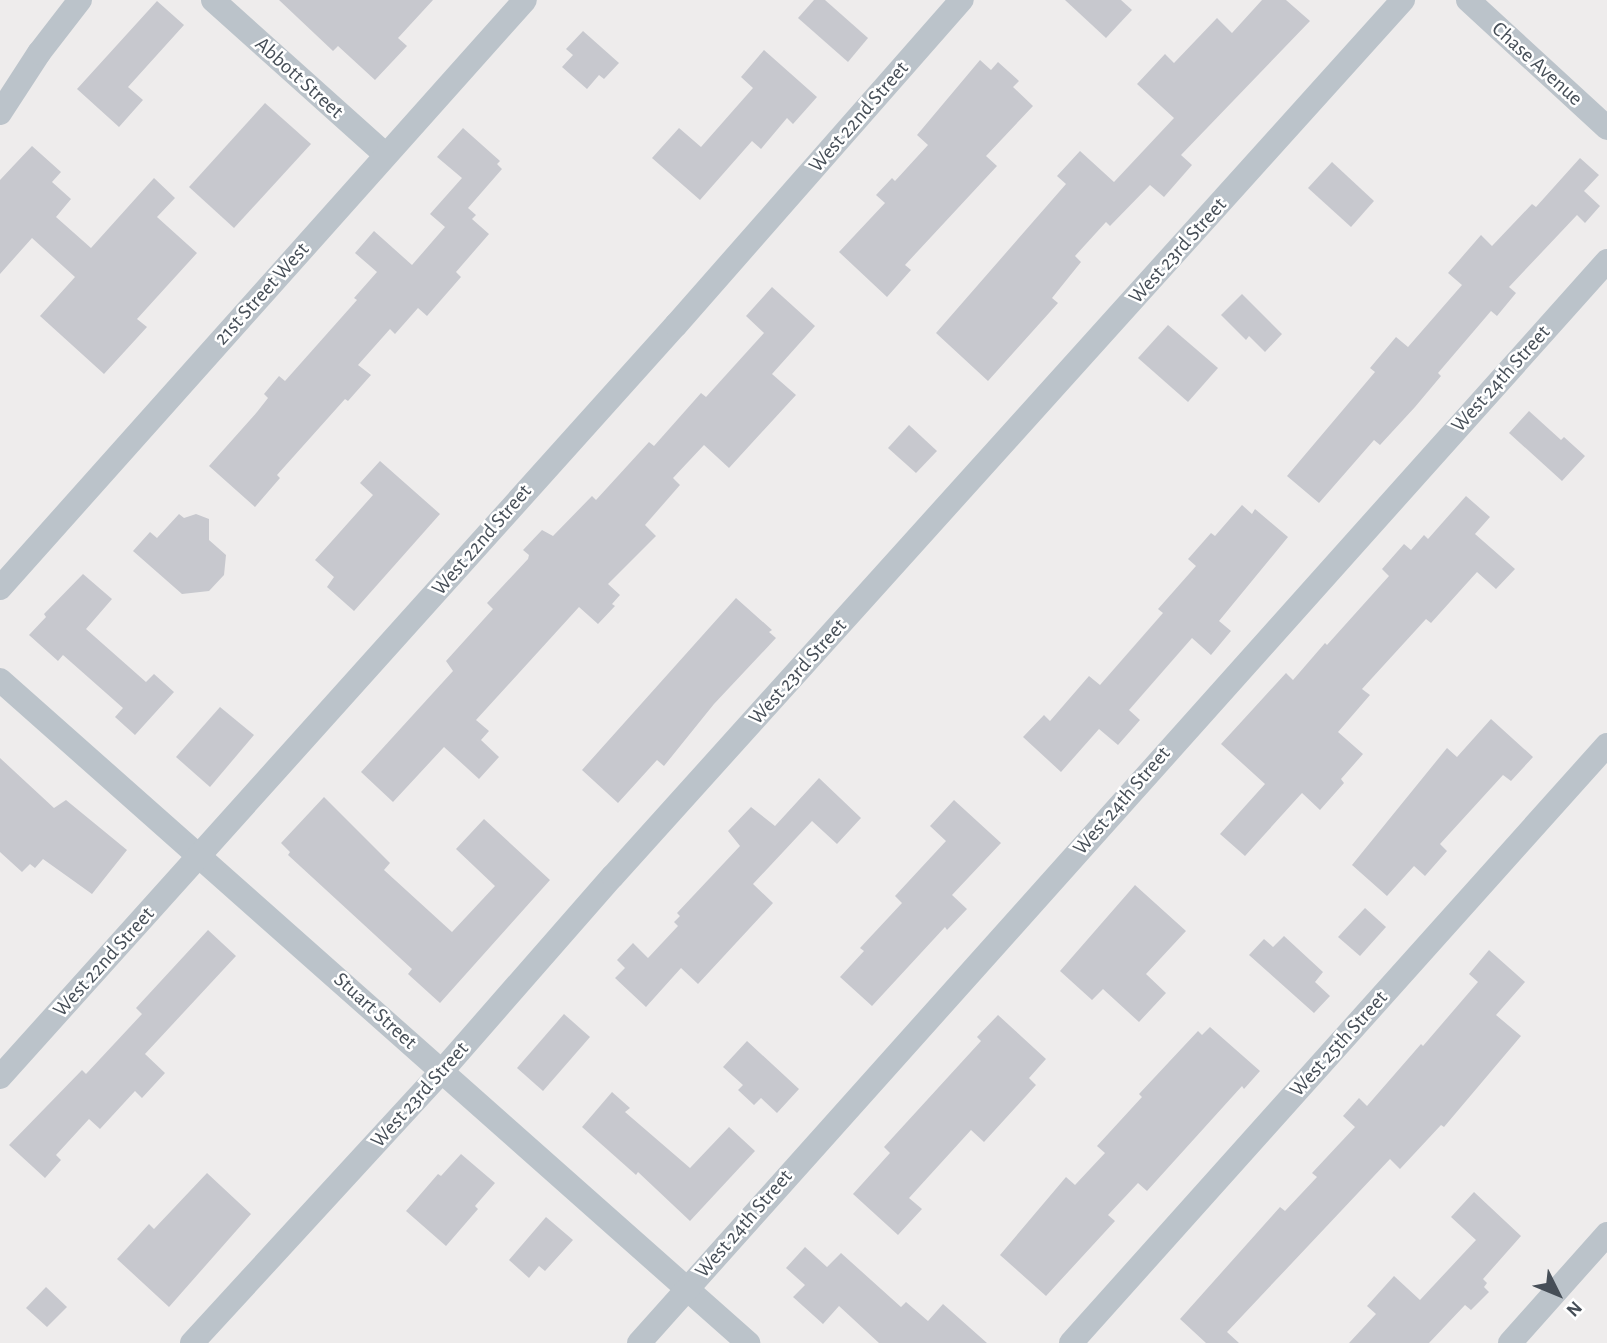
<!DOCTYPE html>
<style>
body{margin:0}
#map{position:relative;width:1607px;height:1343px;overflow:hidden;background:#eeecec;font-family:"Alegreya Sans",sans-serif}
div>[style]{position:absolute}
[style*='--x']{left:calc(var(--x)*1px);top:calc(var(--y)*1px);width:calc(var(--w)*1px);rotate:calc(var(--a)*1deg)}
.building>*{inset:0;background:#c7c8ce}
.minor>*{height:24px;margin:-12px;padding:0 12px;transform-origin:12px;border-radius:12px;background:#bbc3ca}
span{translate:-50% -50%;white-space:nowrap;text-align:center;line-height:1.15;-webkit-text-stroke:5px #fff;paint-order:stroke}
.street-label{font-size:21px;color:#464e57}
.north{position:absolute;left:1523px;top:1259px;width:70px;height:70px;-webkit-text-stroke:5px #fff;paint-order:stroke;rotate:133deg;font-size:19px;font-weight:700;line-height:28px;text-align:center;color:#464e57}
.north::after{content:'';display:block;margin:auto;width:24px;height:32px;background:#464e57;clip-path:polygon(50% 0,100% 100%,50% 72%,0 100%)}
</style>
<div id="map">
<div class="building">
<i style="clip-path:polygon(279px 0,433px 0,398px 38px,407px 46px,375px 80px,338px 46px,333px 51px)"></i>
<i style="clip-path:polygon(814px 0,825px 0,868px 38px,848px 62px,798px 18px)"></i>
<i style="clip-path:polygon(1065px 0,1121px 0,1132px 10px,1106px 38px)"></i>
<i style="clip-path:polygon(1262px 0,1286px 0,1310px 21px,1181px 155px,1192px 165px,1164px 197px,1150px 185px,1110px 226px,1106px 222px,1075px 256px,1081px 262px,1052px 298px,1058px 303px,988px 381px,936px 333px,1066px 184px,1057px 176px,1080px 151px,1114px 182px,1174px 118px,1137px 84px,1165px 54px,1174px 63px,1217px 18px,1232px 33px)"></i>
<i style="clip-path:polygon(157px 1px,184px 25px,128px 87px,143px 100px,119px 127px,77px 89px)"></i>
<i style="clip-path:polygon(583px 31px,619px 63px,604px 79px,599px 75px,587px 89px,562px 67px,573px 55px,566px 49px)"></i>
<i style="clip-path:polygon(764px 50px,817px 97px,793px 124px,787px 118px,761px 149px,752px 141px,700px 200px,652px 158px,679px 128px,701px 147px,753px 88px,741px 77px)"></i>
<i style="clip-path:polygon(980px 60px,991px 70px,998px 62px,1019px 81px,1013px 87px,1033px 106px,986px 156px,997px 166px,905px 265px,911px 270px,887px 297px,839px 252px,885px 203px,876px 195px,892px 178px,895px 181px,928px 145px,917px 135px)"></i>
<i style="clip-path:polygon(265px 103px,311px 144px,234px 228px,189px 187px)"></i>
<i style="clip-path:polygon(463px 128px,500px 161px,497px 164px,502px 169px,468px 208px,476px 215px,472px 219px,489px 234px,456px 272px,461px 277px,427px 316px,418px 308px,395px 334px,390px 329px,358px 365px,371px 375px,348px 401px,345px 399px,277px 475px,280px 478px,255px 507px,209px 466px,257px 412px,268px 398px,264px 394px,279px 376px,285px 381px,357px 300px,354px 298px,377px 272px,355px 253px,374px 231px,412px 265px,445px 227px,430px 214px,462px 178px,437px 157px)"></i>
<i style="clip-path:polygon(32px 146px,61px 172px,52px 182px,71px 199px,56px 217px,91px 248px,154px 178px,175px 198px,157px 217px,197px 253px,137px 319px,147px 327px,104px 374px,40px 316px,75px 277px,32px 238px,0 274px,0 180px)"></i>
<i style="clip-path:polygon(1580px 158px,1599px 175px,1584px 191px,1600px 206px,1585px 223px,1577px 215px,1509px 287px,1516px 293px,1497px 316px,1491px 311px,1438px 373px,1441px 376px,1415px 407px,1380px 445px,1374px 440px,1319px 503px,1287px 476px,1375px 372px,1370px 368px,1396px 337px,1408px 347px,1462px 285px,1448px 273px,1481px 235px,1492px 246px,1532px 204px,1536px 207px)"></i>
<i style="clip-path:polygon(1332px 162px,1374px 201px,1351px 227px,1308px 188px)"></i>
<i style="clip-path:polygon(772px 287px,815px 326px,772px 374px,796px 395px,729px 468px,704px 445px,673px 478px,680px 485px,645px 525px,656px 536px,608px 584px,620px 595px,612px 604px,615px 606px,598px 624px,579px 607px,476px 720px,489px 731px,481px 740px,499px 757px,479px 779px,444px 747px,393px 802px,361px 772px,453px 671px,446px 661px,493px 609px,487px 603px,528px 559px,529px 555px,523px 550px,542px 530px,553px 536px,592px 496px,596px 500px,649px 442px,654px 446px,701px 393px,706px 397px,764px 333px,746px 316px)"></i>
<i style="clip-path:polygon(1242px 294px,1282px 334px,1265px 352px,1249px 336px,1246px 340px,1221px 315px)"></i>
<i style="clip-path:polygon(1168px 325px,1218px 368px,1188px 402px,1138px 358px)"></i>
<i style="clip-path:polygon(1529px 411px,1561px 440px,1564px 437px,1585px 456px,1562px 481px,1509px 433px)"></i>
<i style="clip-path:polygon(909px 425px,937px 451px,916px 473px,888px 448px)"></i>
<i style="clip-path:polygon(380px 461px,440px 514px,354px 611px,327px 587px,334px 577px,315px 560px,373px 495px,360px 483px)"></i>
<i style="clip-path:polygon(1466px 496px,1490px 517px,1475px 534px,1515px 569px,1496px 589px,1477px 572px,1431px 623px,1426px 619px,1362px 689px,1370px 695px,1338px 732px,1363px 754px,1341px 779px,1344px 783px,1320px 810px,1302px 793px,1245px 856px,1220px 834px,1265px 784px,1221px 744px,1286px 673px,1293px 680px,1325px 643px,1327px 645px,1389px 576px,1382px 569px,1404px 544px,1411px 550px,1424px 535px,1428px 539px)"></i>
<i style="clip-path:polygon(1242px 505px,1252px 514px,1255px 509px,1288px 537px,1219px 621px,1231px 631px,1211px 655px,1192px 638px,1129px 710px,1140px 720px,1118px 745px,1099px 729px,1061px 772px,1023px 737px,1044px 715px,1050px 721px,1089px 676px,1100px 685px,1163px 613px,1158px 609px,1196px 566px,1188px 559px,1211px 533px,1215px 536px)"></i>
<i style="clip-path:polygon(179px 514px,184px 518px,196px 514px,209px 519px,209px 540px,226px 555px,224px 575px,209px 591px,182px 594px,133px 551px,150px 532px,157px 538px)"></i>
<i style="clip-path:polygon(83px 574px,112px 599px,86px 629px,146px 682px,154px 674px,174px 692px,135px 735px,115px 717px,123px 708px,63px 655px,58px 661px,29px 635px,46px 617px,44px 614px)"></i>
<i style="clip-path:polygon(736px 598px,772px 630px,769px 632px,776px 638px,714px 704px,664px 766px,657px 760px,618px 803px,582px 770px)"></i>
<i style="clip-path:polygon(220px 707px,254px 735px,210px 787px,176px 757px)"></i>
<i style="clip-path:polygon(1491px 719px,1533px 757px,1511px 781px,1503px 775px,1440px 844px,1447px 851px,1425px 876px,1414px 866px,1387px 896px,1352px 865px,1447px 748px,1457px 757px)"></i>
<i style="clip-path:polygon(0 758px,54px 808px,66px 800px,127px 850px,92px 894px,43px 859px,35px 868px,30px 864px,22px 872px,0 852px)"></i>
<i style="clip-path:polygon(819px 778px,861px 818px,837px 844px,812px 821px,753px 884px,773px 903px,698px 984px,681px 968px,646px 1007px,615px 978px,625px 968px,617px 960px,633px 943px,648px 958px,678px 926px,674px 922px,680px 916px,677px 913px,740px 846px,728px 831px,751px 807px,775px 826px)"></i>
<i style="clip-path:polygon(324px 797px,390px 863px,384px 870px,452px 932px,495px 886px,456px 849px,484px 819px,550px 880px,440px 1003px,408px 974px,412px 969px,288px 855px,290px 852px,281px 843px)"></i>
<i style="clip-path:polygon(954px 800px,1001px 843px,952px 895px,967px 909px,947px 930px,945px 927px,872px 1006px,840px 977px,864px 951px,860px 948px,902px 903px,895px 896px,946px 841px,930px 826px)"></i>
<i style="clip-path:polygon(1135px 885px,1186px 931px,1146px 974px,1166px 993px,1139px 1022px,1103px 989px,1092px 1000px,1060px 971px)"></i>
<i style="clip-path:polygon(1365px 908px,1386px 927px,1360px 956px,1338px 937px)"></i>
<i style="clip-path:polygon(208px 930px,236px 956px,145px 1054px,165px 1073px,142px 1098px,135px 1091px,100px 1129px,89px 1119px,56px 1155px,61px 1160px,45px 1178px,9px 1145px,82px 1070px,86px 1074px,142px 1014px,136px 1008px)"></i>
<i style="clip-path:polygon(1284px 936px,1323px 972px,1315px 982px,1330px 996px,1314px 1013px,1249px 955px,1264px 939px,1273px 947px)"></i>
<i style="clip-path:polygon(1489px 950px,1525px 982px,1496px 1015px,1521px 1036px,1444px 1127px,1441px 1125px,1400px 1169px,1390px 1159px,1227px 1332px,1239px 1343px,1206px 1343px,1180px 1319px,1280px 1207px,1285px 1211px,1317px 1177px,1312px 1173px,1355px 1127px,1343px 1116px,1359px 1098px,1367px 1106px,1421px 1044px,1423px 1046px,1478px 982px,1469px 974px)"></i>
<i style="clip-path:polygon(564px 1014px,590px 1037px,543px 1091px,517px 1068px)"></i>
<i style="clip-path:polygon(998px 1015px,1046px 1059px,1029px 1078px,1036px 1085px,984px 1142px,971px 1130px,909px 1198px,922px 1209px,898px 1235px,853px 1194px,890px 1153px,884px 1147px,981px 1041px,977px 1037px)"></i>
<i style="clip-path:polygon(1210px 1027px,1260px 1071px,1244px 1089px,1242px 1086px,1147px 1191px,1138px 1183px,1108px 1215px,1115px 1221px,1046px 1296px,1000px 1255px,1066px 1177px,1075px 1185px,1105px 1153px,1097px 1146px,1142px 1097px,1139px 1094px,1198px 1031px,1202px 1035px)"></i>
<i style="clip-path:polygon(747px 1041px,799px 1089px,777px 1113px,761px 1098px,754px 1105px,738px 1090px,743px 1085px,723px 1067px)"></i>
<i style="clip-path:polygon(612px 1092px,630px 1108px,625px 1112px,690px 1168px,729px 1127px,755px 1151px,690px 1221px,638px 1172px,636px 1175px,582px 1127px)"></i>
<i style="clip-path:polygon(461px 1154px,495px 1183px,475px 1206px,478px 1209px,446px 1246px,406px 1211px,438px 1174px,441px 1176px)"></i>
<i style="clip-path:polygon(207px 1173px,251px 1214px,169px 1307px,117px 1259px,149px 1224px,154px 1229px)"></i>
<i style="clip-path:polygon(1474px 1192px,1521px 1236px,1483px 1279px,1487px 1283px,1484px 1287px,1489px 1292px,1471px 1310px,1465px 1305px,1429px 1343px,1349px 1343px,1376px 1314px,1367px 1306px,1394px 1276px,1420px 1300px,1476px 1240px,1451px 1217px)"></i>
<i style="clip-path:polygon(546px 1217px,573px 1240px,545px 1271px,539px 1266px,529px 1278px,509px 1260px)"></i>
<i style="clip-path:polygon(805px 1247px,827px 1267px,841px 1253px,901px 1307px,906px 1302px,928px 1321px,943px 1304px,987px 1343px,879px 1343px,839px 1306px,823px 1324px,793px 1297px,805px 1285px,786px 1268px)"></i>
<i style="clip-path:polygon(46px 1287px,67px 1307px,47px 1327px,26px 1308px)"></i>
</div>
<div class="minor">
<i style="--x:213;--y:0;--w:232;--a:41.9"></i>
<i style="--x:1468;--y:0;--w:189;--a:42.6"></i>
<i style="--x:0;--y:113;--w:72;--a:-57"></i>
<i style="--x:39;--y:53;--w:67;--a:-52.3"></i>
<i style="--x:0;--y:588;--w:788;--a:-48.24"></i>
<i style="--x:0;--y:680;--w:1000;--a:41.55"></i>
<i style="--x:0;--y:1077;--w:1011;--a:-48.05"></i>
<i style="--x:676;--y:325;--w:433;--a:-48.7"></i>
<i style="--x:192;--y:1343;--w:369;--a:-47.4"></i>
<i style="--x:442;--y:1071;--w:259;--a:-48.8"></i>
<i style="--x:613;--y:876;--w:1180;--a:-47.96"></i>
<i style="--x:639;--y:1343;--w:1452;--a:-48.18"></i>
<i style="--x:1071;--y:1343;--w:803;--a:-48.13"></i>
<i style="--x:1510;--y:1343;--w:146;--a:-48.3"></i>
</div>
<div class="street-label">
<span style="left:1537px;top:64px;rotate:42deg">Chase Avenue</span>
<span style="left:299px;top:78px;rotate:42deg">Abbott Street</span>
<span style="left:859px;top:117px;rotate:-49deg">West 22nd Street</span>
<span style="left:1178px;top:251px;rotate:-48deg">West 23rd Street</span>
<span style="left:262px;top:294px;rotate:-48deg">21st Street West</span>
<span style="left:1501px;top:379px;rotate:-48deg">West 24th Street</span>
<span style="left:482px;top:540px;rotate:-49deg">West 22nd Street</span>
<span style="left:798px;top:672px;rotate:-48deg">West 23rd Street</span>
<span style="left:1122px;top:801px;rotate:-49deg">West 24th Street</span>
<span style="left:104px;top:962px;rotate:-48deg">West 22nd Street</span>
<span style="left:375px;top:1011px;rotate:42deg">Stuart Street</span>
<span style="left:1339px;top:1044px;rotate:-48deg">West 25th Street</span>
<span style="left:420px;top:1095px;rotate:-48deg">West 23rd Street</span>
<span style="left:744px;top:1224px;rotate:-49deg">West 24th Street</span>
</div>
<div class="north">N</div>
</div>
